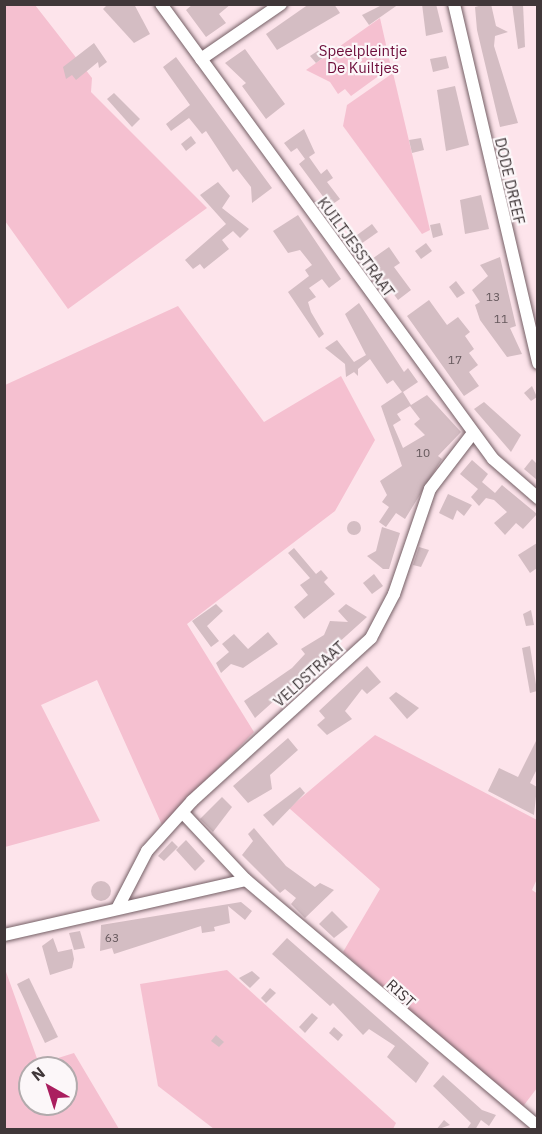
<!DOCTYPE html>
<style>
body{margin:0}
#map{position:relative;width:542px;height:1134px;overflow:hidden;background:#fde4eb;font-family:"IBM Plex Sans",sans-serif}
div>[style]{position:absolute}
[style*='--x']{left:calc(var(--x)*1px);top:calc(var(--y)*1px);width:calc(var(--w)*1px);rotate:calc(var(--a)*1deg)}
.green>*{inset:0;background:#f5c0d0}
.building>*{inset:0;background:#d4bdc3}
.round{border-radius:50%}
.roads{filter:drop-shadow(0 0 2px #745f65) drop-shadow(0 0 2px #745f65)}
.street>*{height:12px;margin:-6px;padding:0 6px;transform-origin:6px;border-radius:6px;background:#fff}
span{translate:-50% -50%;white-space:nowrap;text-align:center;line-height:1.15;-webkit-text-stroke:4.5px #fcf7f9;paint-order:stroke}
.number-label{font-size:12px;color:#65585c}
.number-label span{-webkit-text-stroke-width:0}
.park-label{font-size:15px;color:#6e0e3b}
.street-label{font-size:15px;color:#403739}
.frame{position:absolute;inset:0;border:6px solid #403739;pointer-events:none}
.north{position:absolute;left:18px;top:1056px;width:60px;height:60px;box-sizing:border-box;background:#fcf7f9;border:2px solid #b1aaac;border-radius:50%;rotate:321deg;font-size:16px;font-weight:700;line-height:24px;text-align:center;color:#403739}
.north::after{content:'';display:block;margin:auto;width:21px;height:27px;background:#aa1e5f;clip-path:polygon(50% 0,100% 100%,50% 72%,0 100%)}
</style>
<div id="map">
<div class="green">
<i style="clip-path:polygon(4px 5px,35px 5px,92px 78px,91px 92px,207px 208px,68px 309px,5px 221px)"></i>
<i style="clip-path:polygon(380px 18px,391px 67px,351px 96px,345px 89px,338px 94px,330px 82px,306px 70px)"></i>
<i style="clip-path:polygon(393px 73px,430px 230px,422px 234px,343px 126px,347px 105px)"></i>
<i style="clip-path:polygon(178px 306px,264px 422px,341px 376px,375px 440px,335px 511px,187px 624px,254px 732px,162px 825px,97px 680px,41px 705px,100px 821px,5px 847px,5px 385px)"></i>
<i style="clip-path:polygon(375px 735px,537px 820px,537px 879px,532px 890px,538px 894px,537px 1088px,521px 1109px,343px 952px,380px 889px,289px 808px)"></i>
<i style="clip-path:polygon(evenodd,5px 969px,39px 1064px,74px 1053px,119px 1129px,5px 1129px,5px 969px,30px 1068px,66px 1068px,66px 1104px,30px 1104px,30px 1068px)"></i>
<i style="clip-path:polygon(227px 970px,396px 1123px,393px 1129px,214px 1129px,158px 1086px,140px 984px)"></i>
</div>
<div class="building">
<i style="clip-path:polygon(108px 4px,134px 4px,150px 34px,134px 43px,103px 9px)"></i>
<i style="clip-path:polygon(193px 4px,231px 4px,219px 14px,226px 23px,206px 37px,186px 10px)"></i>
<i style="clip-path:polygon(309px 4px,334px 4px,340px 13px,277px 50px,266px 34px)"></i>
<i style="clip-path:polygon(384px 4px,399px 4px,369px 25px,362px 15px)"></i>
<i style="clip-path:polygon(422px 4px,436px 4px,443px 32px,426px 36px)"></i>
<i style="clip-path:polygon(486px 4px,491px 4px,496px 26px,508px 32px,495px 36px,494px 46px,518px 123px,500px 127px,477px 30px,475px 7px)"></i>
<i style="clip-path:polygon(512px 4px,523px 4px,525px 47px,518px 49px)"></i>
<i style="clip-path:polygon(94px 43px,107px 62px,99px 68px,98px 62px,76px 80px,72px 75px,66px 79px,63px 67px)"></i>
<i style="clip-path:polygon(245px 49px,285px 104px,266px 119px,242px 86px,246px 83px,225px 63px)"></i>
<i style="clip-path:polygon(319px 50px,324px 57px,316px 63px,310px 56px)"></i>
<i style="clip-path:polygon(446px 56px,449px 68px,433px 72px,430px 59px)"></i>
<i style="clip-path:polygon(176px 57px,272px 188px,252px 203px,251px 187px,237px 169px,233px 172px,206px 131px,202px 134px,189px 118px,171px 131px,166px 124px,190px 105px,163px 67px)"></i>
<i style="clip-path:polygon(455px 86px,469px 145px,446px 151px,437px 90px)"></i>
<i style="clip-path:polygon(114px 93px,140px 119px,132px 127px,107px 99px)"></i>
<i style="clip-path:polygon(304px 129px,315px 153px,309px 157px,321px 174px,327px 169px,333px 178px,327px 182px,340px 199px,330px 206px,299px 164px,305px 159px,297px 148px,291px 152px,284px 143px)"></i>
<i style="clip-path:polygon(191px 136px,196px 143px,186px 151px,181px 144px)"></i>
<i style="clip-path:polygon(421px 138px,424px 150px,412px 153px,409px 140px)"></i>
<i style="clip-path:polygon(218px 182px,230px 196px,222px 208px,249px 229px,240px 238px,233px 231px,222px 240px,229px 249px,204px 269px,200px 264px,193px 269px,185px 260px,226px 224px,200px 195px)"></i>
<i style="clip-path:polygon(481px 195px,489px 229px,465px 234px,460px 200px)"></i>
<i style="clip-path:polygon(298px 215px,341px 279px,329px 288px,322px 279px,309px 288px,316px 297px,308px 302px,311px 312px,324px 334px,319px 338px,288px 292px,309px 276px,305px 270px,312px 265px,300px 250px,288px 253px,273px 231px)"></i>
<i style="clip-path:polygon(440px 223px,443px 235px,433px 238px,430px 225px)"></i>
<i style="clip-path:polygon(372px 224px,378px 232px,358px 246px,353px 238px)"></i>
<i style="clip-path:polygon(426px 243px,432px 251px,421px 259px,415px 251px)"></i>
<i style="clip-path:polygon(389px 247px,400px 263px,394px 267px,411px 290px,398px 300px,369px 261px)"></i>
<i style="clip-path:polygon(500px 257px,516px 326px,510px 328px,522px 354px,507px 357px,480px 320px,475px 305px,480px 302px,472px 290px,488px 276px,480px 265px)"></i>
<i style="clip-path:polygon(456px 281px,465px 293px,457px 298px,449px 287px)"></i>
<i style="clip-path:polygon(429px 300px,447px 325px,458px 317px,470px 332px,465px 336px,474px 349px,469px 353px,478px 365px,469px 372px,479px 386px,464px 396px,407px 316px)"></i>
<i style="clip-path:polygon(evenodd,359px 303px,404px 372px,408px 368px,418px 382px,403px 392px,411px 405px,427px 395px,461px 432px,438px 456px,442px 459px,405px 519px,396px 513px,386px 527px,379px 522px,389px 507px,382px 502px,387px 495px,380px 481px,402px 466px,381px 406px,402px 392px,393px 380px,387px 384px,370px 359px,358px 369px,358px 376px,354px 372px,346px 377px,345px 364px,325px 348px,337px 340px,354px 362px,366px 355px,345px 314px,359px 303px,410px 406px,420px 419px,414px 424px,425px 435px,403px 448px,393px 425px,401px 420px,397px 414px,410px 406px)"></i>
<i style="clip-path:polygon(532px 386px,537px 397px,531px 401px,524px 393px)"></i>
<i style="clip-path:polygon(484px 402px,521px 435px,511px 452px,474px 409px)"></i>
<i style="clip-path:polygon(532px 459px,537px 464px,537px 480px,524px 469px)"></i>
<i style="clip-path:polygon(472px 460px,488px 474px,482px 482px,495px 493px,502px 485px,537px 514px,523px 529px,516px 523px,505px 535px,494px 523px,507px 512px,494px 500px,486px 498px,479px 506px,471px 497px,478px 489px,460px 474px)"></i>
<i style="clip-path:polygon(448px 494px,472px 505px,464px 516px,457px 510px,453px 520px,439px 513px)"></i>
<i class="round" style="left:347px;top:521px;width:14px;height:14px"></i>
<i style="clip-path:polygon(382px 527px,400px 533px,389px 569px,383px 569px,367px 556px,376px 551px)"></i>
<i style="clip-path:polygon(537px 543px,537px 568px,530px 573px,518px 555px)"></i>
<i style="clip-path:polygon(419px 547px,429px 550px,421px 567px,413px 565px)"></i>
<i style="clip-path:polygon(294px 548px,316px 574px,321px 570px,328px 578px,324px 582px,335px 594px,304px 619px,294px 607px,308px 595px,300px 585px,310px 578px,288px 553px)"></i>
<i style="clip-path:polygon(374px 574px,383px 586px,372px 594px,363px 583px)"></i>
<i style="clip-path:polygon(216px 604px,223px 611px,207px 626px,219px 641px,211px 647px,192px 621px)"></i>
<i style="clip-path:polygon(346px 604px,367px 617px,255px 718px,244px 701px,292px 668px,305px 654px,301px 649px,324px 635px,330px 621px,348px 622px,338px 611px)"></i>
<i style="clip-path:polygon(531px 610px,534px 625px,526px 626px,523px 614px)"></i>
<i style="clip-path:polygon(268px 632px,278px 644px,243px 668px,231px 664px,221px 673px,216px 663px,229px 652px,222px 644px,234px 634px,248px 649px)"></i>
<i style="clip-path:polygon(530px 646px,537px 691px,530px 693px,522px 648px)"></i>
<i style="clip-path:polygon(367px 666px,381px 682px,367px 694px,362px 689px,345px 711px,352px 719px,327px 735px,317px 725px,325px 718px,319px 711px)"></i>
<i style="clip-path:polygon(396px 692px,419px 708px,407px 719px,389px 698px)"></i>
<i style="clip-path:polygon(288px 738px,298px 750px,270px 775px,272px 789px,248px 803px,233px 786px)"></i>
<i style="clip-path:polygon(537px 739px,537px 769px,530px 783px,537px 787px,534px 815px,488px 791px,499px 768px,518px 777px)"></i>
<i style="clip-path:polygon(300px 787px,305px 793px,273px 826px,263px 815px)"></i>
<i style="clip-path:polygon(222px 797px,232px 807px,213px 832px,200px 819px)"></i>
<i style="clip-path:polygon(254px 828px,286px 866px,315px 887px,320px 883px,334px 890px,305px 918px,291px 904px,296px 898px,285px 889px,280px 893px,242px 855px,253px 841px,248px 834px)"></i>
<i style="clip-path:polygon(186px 840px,205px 861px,195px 871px,176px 850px)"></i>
<i style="clip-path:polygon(172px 841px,178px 847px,164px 861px,158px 856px)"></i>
<i class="round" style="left:91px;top:881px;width:20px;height:20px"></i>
<i style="clip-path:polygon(241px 902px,252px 911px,245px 920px,228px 906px,230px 923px,214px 927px,215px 931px,202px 933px,201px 926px,114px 954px,112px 948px,100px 951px,101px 925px)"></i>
<i style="clip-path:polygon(332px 911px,348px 927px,334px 938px,319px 924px)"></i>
<i style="clip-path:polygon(80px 931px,85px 948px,74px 950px,69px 933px)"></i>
<i style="clip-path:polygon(53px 938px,58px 952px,72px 949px,74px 959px,72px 968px,50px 975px,42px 946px)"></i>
<i style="clip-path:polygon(287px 938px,429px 1063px,416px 1083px,387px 1057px,395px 1046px,369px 1029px,363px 1035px,333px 1003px,330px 1006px,272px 954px)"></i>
<i style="clip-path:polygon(252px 971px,260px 978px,250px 988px,239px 978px)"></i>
<i style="clip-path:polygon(29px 978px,58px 1037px,45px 1043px,17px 984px)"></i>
<i style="clip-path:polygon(270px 988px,276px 993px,266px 1003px,261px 998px)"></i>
<i style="clip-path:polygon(312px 1013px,318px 1018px,305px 1033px,299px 1027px)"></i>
<i style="clip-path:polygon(334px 1027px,343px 1035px,338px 1041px,329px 1033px)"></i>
<i style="clip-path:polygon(216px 1035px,224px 1042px,219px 1047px,211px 1041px)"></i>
<i style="clip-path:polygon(443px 1075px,482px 1110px,496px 1115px,489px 1126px,481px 1120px,475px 1130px,466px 1130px,471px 1123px,433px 1086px)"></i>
<i style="clip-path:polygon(444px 1120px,450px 1125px,436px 1130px)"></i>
</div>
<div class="roads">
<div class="street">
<i style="--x:161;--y:4;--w:563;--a:53.88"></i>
<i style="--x:493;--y:459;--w:60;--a:40.9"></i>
<i style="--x:454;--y:4;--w:369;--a:76.8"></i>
<i style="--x:201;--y:59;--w:97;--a:-34.5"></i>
<i style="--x:183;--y:813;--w:92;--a:46.8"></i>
<i style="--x:246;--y:880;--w:382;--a:40.2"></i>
<i style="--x:118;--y:907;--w:63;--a:-62.6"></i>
<i style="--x:147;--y:851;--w:67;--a:-48"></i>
<i style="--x:192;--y:801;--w:242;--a:-42.3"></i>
<i style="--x:371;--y:638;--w:50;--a:-62.4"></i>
<i style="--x:394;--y:594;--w:111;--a:-71.1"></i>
<i style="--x:430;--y:489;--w:71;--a:-52.5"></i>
<i style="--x:4;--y:935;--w:248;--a:-12.8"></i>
</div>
</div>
<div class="number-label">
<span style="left:493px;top:297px">13</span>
<span style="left:501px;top:319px">11</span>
<span style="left:455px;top:360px">17</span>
<span style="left:423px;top:453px">10</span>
<span style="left:112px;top:938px">63</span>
</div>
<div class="park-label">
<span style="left:363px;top:59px">Speelpleintje<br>De Kuiltjes</span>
</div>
<div class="street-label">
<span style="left:510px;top:181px;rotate:77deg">DODE DREEF</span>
<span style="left:356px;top:247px;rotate:54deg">KUILTJESSTRAAT</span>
<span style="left:309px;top:674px;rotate:-42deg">VELDSTRAAT</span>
<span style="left:401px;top:993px;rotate:42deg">RIST</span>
</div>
<div class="frame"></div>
<div class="north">N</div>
</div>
